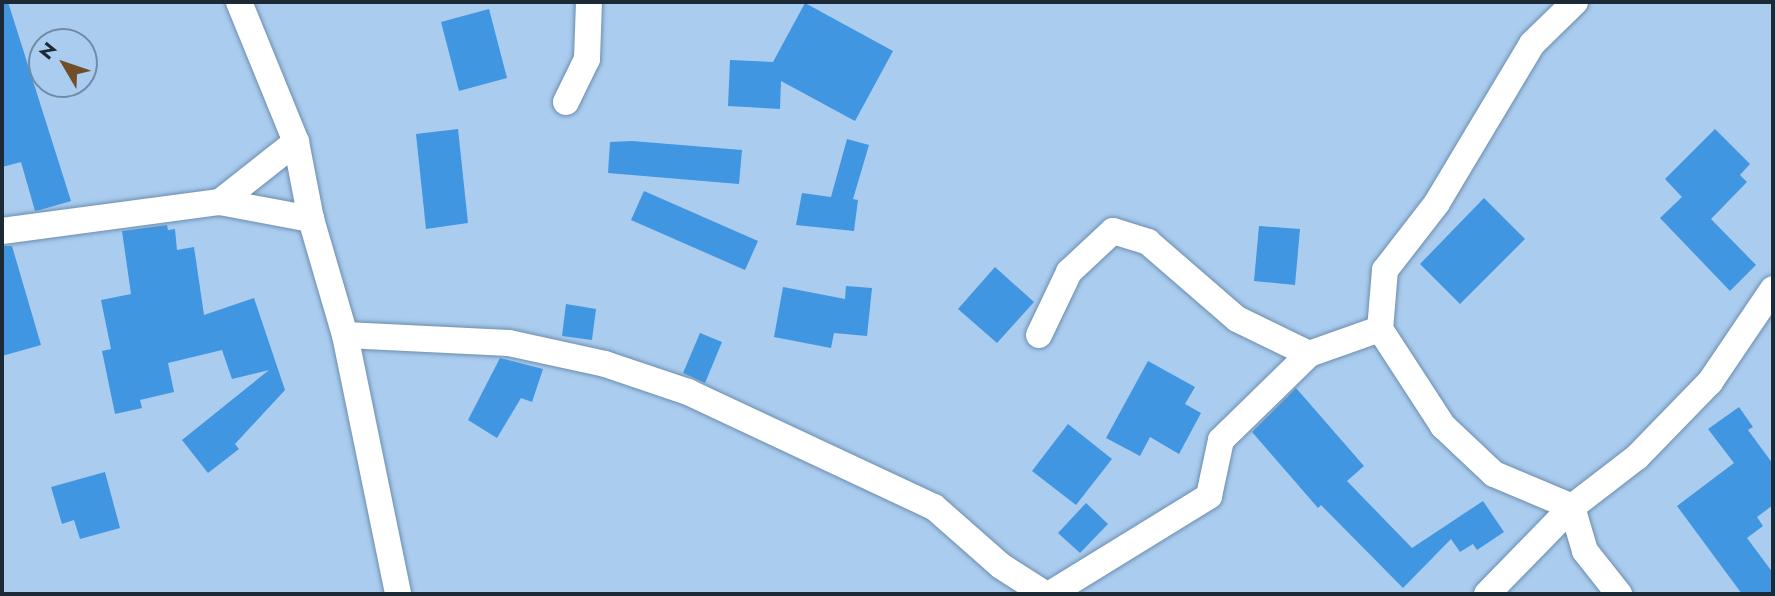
<!DOCTYPE html>
<style>
body{margin:0}
#map{position:relative;width:1775px;height:596px;overflow:hidden;background:#aaccef;font-family:Jost,sans-serif}
div>[style]{position:absolute}
[style*='--x']{left:calc(var(--x)*1px);top:calc(var(--y)*1px);width:calc(var(--w)*1px);rotate:calc(var(--a)*1deg)}
.building>*{inset:0;background:#4196e1}
.roads{filter:drop-shadow(0 0 2px #6c8dad) drop-shadow(0 0 2px #6c8dad)}
.street>*{height:26px;margin:-13px;padding:0 13px;transform-origin:13px;border-radius:13px;background:#fff}
span{translate:-50% -50%;white-space:nowrap;text-align:center;line-height:1.15;-webkit-text-stroke:5px #aaccef;paint-order:stroke}
.frame{position:absolute;inset:0;border:4px solid #1c2a37;pointer-events:none}
.north{position:absolute;left:28px;top:28px;width:70px;height:70px;box-sizing:border-box;background:#aaccef;border:2px solid #718ba5;border-radius:50%;rotate:309deg;font-size:19px;font-weight:700;line-height:28px;text-align:center;color:#1c2a37}
.north::after{content:'';display:block;margin:auto;width:24px;height:32px;background:#714e27;clip-path:polygon(50% 0,100% 100%,50% 72%,0 100%)}
</style>
<div id="map">
<div class="building">
<i style="clip-path:polygon(2px 2px,8px 2px,71px 201px,40px 210px,35px 211px,21px 162px,2px 167px)"></i>
<i style="clip-path:polygon(805px 3px,893px 51px,855px 121px,781px 81px,780px 109px,728px 106px,730px 60px,773px 62px)"></i>
<i style="clip-path:polygon(489px 9px,507px 78px,459px 91px,441px 22px)"></i>
<i style="clip-path:polygon(458px 129px,468px 223px,426px 229px,416px 134px)"></i>
<i style="clip-path:polygon(1715px 129px,1750px 164px,1740px 175px,1747px 182px,1711px 219px,1756px 265px,1730px 291px,1660px 218px,1682px 197px,1665px 179px)"></i>
<i style="clip-path:polygon(847px 139px,869px 145px,853px 199px,858px 200px,854px 231px,796px 225px,802px 193px,831px 197px)"></i>
<i style="clip-path:polygon(632px 141px,742px 150px,739px 184px,608px 173px,610px 142px)"></i>
<i style="clip-path:polygon(644px 191px,758px 241px,745px 270px,631px 220px)"></i>
<i style="clip-path:polygon(1484px 198px,1525px 239px,1460px 304px,1420px 264px)"></i>
<i style="clip-path:polygon(167px 225px,168px 230px,175px 229px,177px 250px,194px 247px,204px 315px,254px 298px,285px 390px,235px 444px,239px 449px,208px 473px,182px 440px,269px 370px,232px 379px,222px 350px,168px 363px,174px 392px,140px 400px,142px 408px,115px 414px,102px 351px,111px 349px,101px 300px,131px 294px,122px 231px)"></i>
<i style="clip-path:polygon(1259px 226px,1300px 229px,1295px 285px,1254px 281px)"></i>
<i style="clip-path:polygon(2px 246px,12px 246px,41px 345px,2px 356px)"></i>
<i style="clip-path:polygon(995px 267px,1034px 302px,997px 343px,958px 309px)"></i>
<i style="clip-path:polygon(846px 286px,872px 288px,867px 336px,834px 333px,831px 348px,774px 337px,783px 287px,845px 299px)"></i>
<i style="clip-path:polygon(566px 304px,596px 309px,592px 340px,562px 336px)"></i>
<i style="clip-path:polygon(700px 333px,722px 342px,705px 383px,683px 373px)"></i>
<i style="clip-path:polygon(500px 358px,543px 369px,532px 402px,521px 398px,497px 438px,468px 420px)"></i>
<i style="clip-path:polygon(1148px 361px,1195px 387px,1185px 404px,1201px 413px,1179px 454px,1150px 437px,1140px 456px,1106px 438px)"></i>
<i style="clip-path:polygon(1296px 388px,1364px 466px,1347px 481px,1412px 548px,1483px 501px,1504px 532px,1477px 550px,1473px 544px,1460px 552px,1451px 539px,1403px 588px,1321px 505px,1318px 508px,1252px 432px)"></i>
<i style="clip-path:polygon(1739px 407px,1753px 427px,1748px 430px,1773px 464px,1773px 505px,1757px 517px,1763px 526px,1747px 538px,1773px 573px,1773px 594px,1742px 594px,1677px 506px,1734px 463px,1708px 429px)"></i>
<i style="clip-path:polygon(1068px 424px,1112px 459px,1076px 505px,1032px 471px)"></i>
<i style="clip-path:polygon(105px 472px,120px 528px,80px 539px,74px 520px,62px 524px,51px 487px)"></i>
<i style="clip-path:polygon(1086px 503px,1108px 524px,1080px 553px,1058px 533px)"></i>
</div>
<div class="roads">
<div class="street">
<i style="--x:239;--y:2;--w:151;--a:67.8"></i>
<i style="--x:296;--y:142;--w:78;--a:79"></i>
<i style="--x:311;--y:219;--w:121;--a:73.7"></i>
<i style="--x:345;--y:335;--w:264;--a:78.4"></i>
<i style="--x:1575;--y:2;--w:60;--a:135.7"></i>
<i style="--x:1532;--y:44;--w:185;--a:120.9"></i>
<i style="--x:1437;--y:203;--w:85;--a:127.8"></i>
<i style="--x:1385;--y:270;--w:59;--a:94.8"></i>
<i style="--x:1380;--y:329;--w:116;--a:57"></i>
<i style="--x:1443;--y:426;--w:70;--a:43.3"></i>
<i style="--x:1494;--y:474;--w:85;--a:22.9"></i>
<i style="--x:1572;--y:507;--w:46;--a:73.5"></i>
<i style="--x:1585;--y:551;--w:55;--a:51.7"></i>
<i style="--x:566;--y:102;--w:48;--a:-64"></i>
<i style="--x:587;--y:59;--w:57;--a:-88"></i>
<i style="--x:220;--y:202;--w:97;--a:-38.3"></i>
<i style="--x:2;--y:231;--w:220;--a:-7.6"></i>
<i style="--x:220;--y:202;--w:93;--a:10.6"></i>
<i style="--x:345;--y:335;--w:164;--a:2.8"></i>
<i style="--x:509;--y:343;--w:98;--a:12.3"></i>
<i style="--x:605;--y:364;--w:88;--a:18.6"></i>
<i style="--x:688;--y:392;--w:272;--a:25.1"></i>
<i style="--x:934;--y:507;--w:89;--a:41.4"></i>
<i style="--x:1001;--y:566;--w:52;--a:32.5"></i>
<i style="--x:1039;--y:335;--w:70;--a:-64.5"></i>
<i style="--x:1069;--y:272;--w:60;--a:-43"></i>
<i style="--x:1113;--y:231;--w:37;--a:17"></i>
<i style="--x:1148;--y:242;--w:118;--a:40.9"></i>
<i style="--x:1237;--y:319;--w:80;--a:25.9"></i>
<i style="--x:1309;--y:354;--w:75;--a:-19.4"></i>
<i style="--x:1050;--y:594;--w:187;--a:-31.6"></i>
<i style="--x:1209;--y:496;--w:57;--a:-77.9"></i>
<i style="--x:1221;--y:440;--w:123;--a:-44.3"></i>
<i style="--x:1487;--y:594;--w:122;--a:-45.7"></i>
<i style="--x:1572;--y:507;--w:82;--a:-37.6"></i>
<i style="--x:1637;--y:457;--w:105;--a:-45.8"></i>
<i style="--x:1710;--y:382;--w:112;--a:-55.9"></i>
</div>
</div>
<div class="frame"></div>
<div class="north">N</div>
</div>
